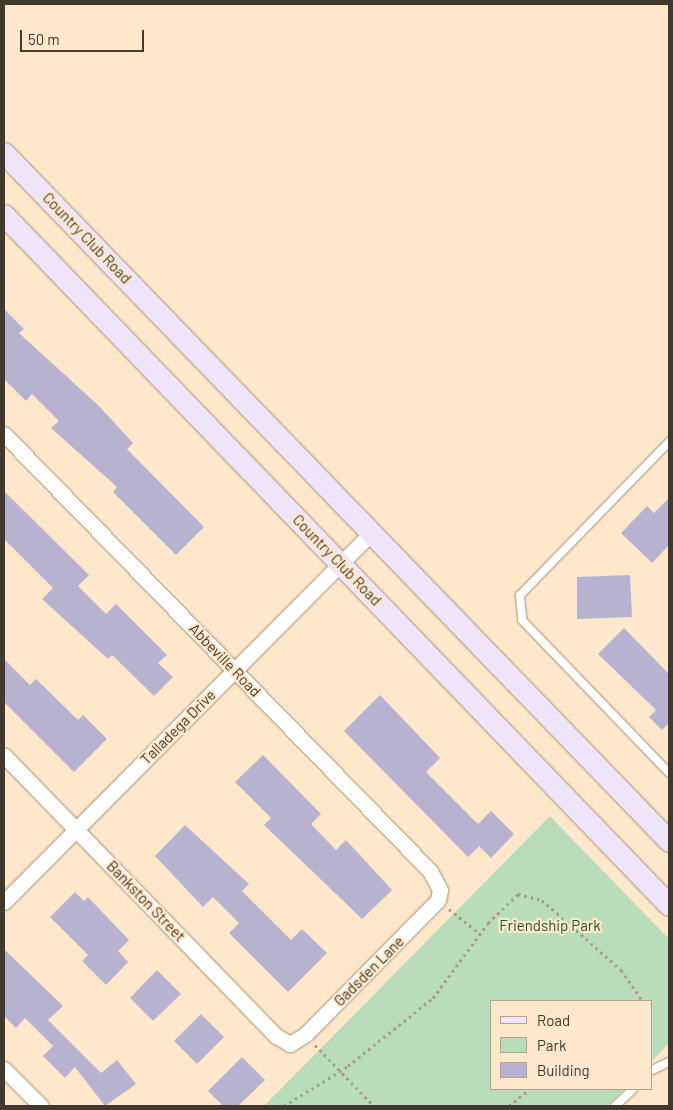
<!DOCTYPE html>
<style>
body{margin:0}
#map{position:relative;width:673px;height:1110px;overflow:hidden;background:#fee8cb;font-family:Barlow,sans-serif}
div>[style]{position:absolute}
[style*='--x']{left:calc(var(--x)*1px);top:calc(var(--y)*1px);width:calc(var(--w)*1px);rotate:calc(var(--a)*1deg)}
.green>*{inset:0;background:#b9ddbb}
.building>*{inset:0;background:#b8b2d1}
.path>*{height:3px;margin-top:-1.5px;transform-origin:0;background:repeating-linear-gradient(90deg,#aa9a85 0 2.5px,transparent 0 6.5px)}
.roads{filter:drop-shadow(0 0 1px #a48f75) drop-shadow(0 0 1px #a48f75)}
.service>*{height:8px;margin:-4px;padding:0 4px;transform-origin:4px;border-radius:4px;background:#fff}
.minor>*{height:15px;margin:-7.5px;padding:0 7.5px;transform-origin:7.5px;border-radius:7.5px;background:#fff}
.secondary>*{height:21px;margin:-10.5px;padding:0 10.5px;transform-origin:10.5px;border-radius:10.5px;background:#eee5fb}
span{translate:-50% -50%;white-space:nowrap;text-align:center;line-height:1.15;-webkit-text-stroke:4.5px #fee8cb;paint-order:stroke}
.street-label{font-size:15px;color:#42392e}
.park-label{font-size:15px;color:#1c5928}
.frame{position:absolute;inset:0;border:5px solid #42392e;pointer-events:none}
.legend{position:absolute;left:490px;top:1000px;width:162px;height:90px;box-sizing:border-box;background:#fee8cb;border:1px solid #b3a28c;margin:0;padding:6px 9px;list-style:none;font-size:15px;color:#42392e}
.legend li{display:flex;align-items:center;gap:10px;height:25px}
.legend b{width:25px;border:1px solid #b3a28c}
.scale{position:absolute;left:20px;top:30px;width:124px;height:22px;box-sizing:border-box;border:2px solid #42392e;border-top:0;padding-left:6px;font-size:15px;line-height:18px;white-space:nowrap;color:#42392e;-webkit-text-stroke:4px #fee8cb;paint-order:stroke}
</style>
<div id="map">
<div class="green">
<i style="clip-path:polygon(550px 816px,669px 939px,669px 1043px,652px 1061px,652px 1001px,492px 1001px,492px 1089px,624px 1089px,607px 1106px,264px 1106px)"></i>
</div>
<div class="building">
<i style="clip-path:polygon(4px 309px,24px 329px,19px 333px,99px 406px,133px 443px,127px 449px,204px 527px,176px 555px,113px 492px,117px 487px,51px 428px,59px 421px,32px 394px,26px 401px,4px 379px)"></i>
<i style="clip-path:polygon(4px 491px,89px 575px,78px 586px,106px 614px,116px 604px,167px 655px,158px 663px,173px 677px,154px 696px,112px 655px,108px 659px,42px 599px,53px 588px,4px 539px)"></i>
<i style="clip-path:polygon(669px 498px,669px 545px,652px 563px,621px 533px,647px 506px,654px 513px)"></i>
<i style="clip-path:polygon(630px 575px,632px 617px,577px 619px,577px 577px)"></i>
<i style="clip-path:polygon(624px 628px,669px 674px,669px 723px,662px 730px,649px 717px,656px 710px,598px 654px)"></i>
<i style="clip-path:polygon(4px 659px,30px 685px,36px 679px,78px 720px,83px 715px,107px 739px,74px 772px,4px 702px)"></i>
<i style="clip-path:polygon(380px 695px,440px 758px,426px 772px,478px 824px,491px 811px,514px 834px,491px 858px,479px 846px,468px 857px,344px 731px)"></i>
<i style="clip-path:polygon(263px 755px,321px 814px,311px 824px,336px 850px,346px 840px,392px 890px,362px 919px,264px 825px,271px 818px,235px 782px)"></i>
<i style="clip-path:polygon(185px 825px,249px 884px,242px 891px,291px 940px,302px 929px,327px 953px,288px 992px,229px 933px,239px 923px,213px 897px,203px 907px,155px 856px)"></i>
<i style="clip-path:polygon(75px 892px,84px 901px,88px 897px,129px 940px,118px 951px,128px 962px,106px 985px,82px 961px,88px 955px,50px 917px)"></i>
<i style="clip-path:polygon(4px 949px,63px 1006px,48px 1020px,101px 1073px,117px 1060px,136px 1084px,105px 1106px,75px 1067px,65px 1078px,43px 1056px,53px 1046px,25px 1018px,16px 1028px,4px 1016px)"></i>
<i style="clip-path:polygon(157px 970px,181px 994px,153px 1021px,130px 998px)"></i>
<i style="clip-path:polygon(201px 1014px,224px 1037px,197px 1064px,174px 1041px)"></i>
<i style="clip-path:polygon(242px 1057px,265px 1080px,238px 1106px,223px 1106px,208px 1091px)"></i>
</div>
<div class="path">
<i style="--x:449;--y:909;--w:40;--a:39"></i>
<i style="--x:315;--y:1045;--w:85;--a:46"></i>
<i style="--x:284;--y:1106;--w:75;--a:-32"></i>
<i style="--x:348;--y:1066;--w:109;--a:-38.7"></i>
<i style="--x:433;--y:998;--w:93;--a:-53.7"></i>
<i style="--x:488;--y:923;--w:42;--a:-44"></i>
<i style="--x:518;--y:894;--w:25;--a:14"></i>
<i style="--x:542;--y:900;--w:106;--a:41.5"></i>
<i style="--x:621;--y:970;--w:38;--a:55"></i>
<i style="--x:509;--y:1106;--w:26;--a:-40"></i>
</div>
<div class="roads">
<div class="service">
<i style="--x:669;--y:442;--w:214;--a:134.2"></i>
<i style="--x:520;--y:595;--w:25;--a:85"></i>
<i style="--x:522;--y:620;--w:212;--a:46.1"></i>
<i style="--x:652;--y:1070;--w:19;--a:-25"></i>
<i style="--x:615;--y:1106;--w:25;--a:-43"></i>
</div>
<div class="minor">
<i style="--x:4;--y:434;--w:610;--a:45.73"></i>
<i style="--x:430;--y:871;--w:21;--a:62"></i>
<i style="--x:440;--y:890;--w:10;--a:101"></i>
<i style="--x:438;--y:900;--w:188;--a:134.6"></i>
<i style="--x:306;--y:1034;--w:19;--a:148"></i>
<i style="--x:290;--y:1044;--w:16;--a:-150"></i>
<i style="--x:276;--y:1036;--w:391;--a:-134.1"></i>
<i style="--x:4;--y:902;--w:523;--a:-45.15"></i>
<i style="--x:4;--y:1069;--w:52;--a:45"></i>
</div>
<div class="secondary">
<i style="--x:4;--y:153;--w:957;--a:45.97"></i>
<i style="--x:4;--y:215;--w:958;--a:46.06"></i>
</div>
</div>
<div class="street-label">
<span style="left:87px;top:238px;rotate:46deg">Country Club Road</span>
<span style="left:337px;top:560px;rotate:46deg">Country Club Road</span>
<span style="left:225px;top:660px;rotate:46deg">Abbeville Road</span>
<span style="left:178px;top:727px;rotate:-45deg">Talladega Drive</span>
<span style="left:146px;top:901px;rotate:46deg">Bankston Street</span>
<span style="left:369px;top:971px;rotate:-45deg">Gadsden Lane</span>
</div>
<div class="park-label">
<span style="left:550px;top:926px">Friendship Park</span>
</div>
<div class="frame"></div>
<ul class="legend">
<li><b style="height:6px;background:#eee5fb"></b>Road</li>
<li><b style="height:14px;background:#b9ddbb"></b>Park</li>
<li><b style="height:14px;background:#b8b2d1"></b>Building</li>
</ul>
<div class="scale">50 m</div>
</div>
